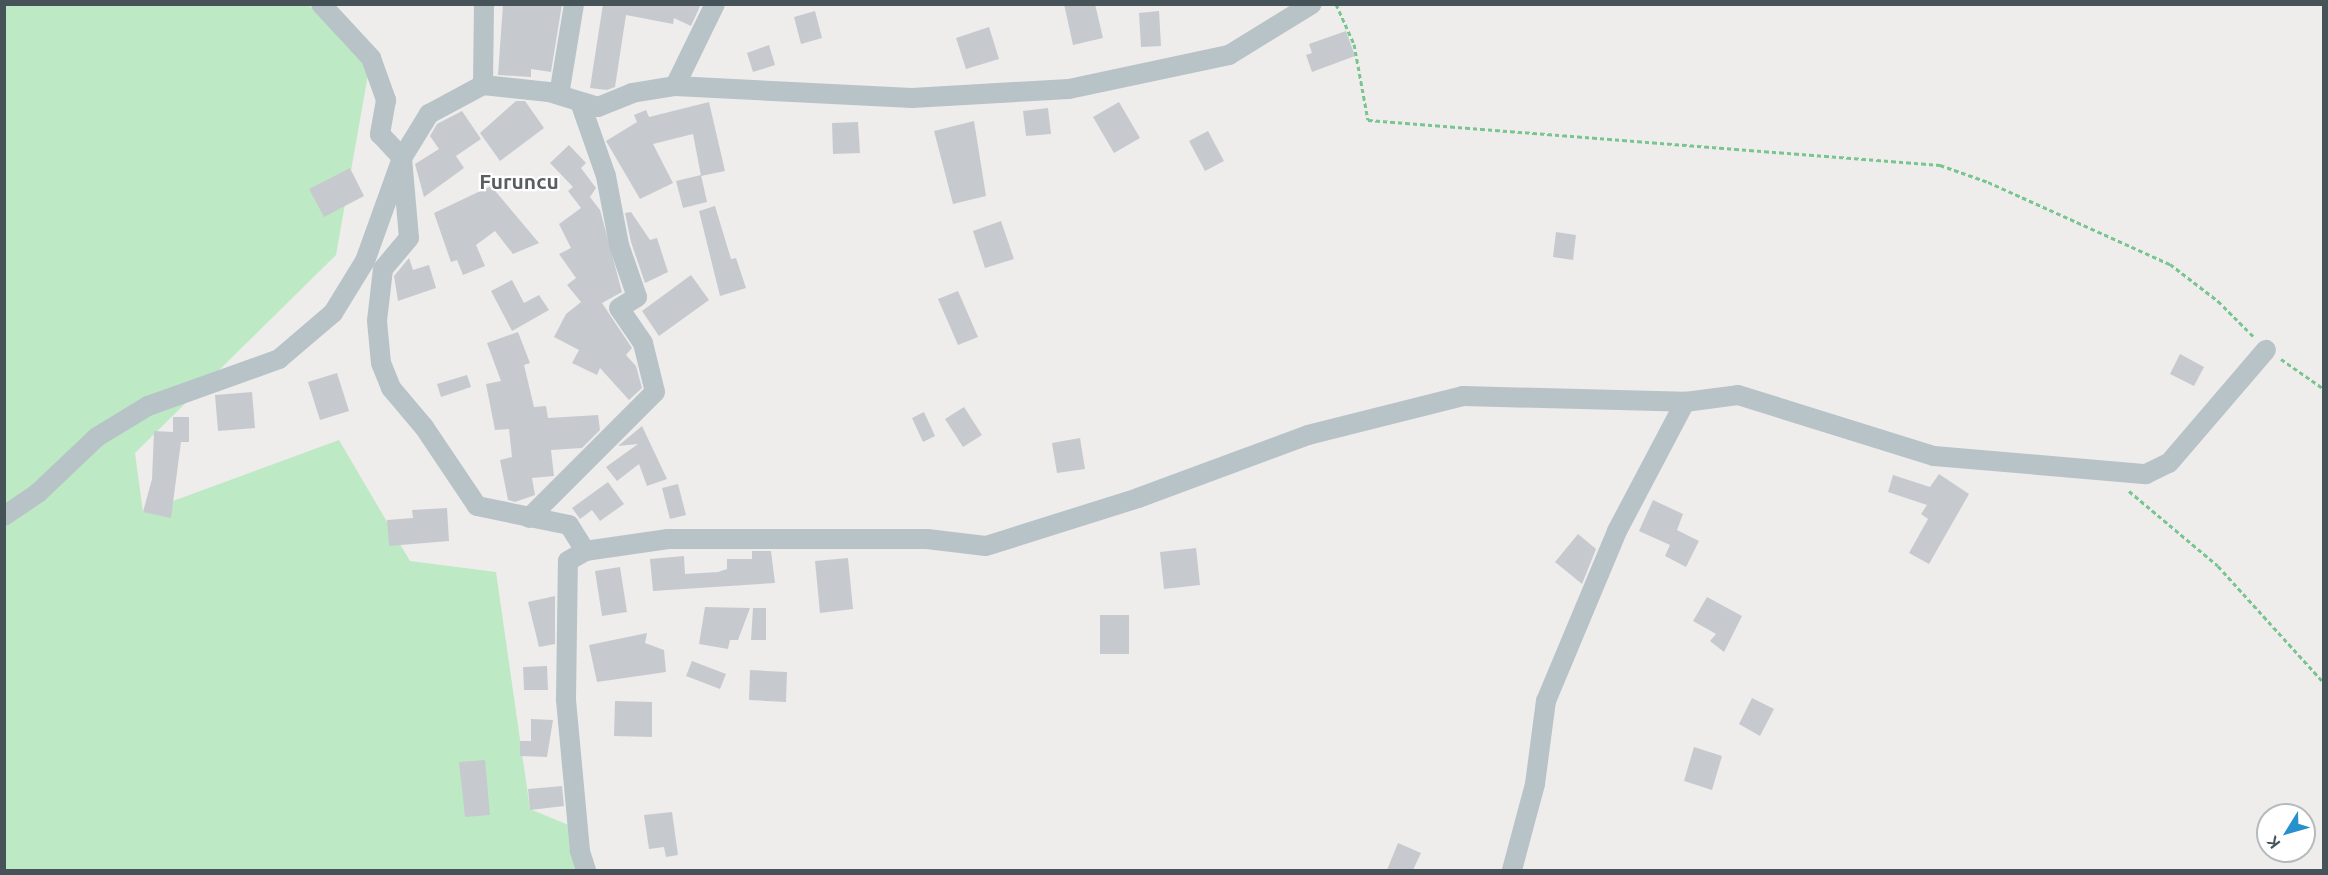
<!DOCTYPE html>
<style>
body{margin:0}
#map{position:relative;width:2328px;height:875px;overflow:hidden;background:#efecec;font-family:Ubuntu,sans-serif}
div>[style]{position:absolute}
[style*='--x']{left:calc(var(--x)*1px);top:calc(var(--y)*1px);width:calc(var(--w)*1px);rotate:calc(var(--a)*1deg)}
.green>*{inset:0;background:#bdeac5}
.building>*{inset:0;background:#c6cace}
.path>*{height:3px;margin-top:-1.5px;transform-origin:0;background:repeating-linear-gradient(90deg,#78c58f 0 4.5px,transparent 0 7.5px)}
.minor>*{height:20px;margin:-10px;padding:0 10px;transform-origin:10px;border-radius:10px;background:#b8c3c8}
span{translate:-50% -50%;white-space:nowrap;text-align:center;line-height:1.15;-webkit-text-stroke:4.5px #fff;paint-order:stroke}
.quarter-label{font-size:21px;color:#595e60;font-weight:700}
.frame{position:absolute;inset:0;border:6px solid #465358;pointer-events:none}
.north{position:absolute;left:2256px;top:803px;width:60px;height:60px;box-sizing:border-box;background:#fff;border:2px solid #b5babc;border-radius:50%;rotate:233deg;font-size:16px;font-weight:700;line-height:24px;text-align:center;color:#465358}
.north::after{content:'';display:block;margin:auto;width:21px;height:27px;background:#2791cd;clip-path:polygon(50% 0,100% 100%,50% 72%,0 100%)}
</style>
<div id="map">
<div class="green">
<i style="clip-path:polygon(5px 5px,308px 5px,371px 58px,336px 255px,135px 453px,143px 512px,339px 440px,410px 561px,496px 572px,530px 809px,578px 829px,588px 870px,5px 870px)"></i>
</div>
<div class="building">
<i style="clip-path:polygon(503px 4px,562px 4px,551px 72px,531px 69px,531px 77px,498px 75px)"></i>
<i style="clip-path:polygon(603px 4px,701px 4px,691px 26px,674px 18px,673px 24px,626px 15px,615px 87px,607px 90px,590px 88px)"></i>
<i style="clip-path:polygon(1064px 4px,1095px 4px,1103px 38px,1073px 45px)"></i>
<i style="clip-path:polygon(815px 11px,822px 38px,801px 44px,794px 17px)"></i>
<i style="clip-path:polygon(1159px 11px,1161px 46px,1141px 47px,1139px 13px)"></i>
<i style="clip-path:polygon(989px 27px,999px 59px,966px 69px,956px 38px)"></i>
<i style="clip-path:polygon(1346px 31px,1355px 56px,1312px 72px,1306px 55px,1312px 53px,1309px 44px)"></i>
<i style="clip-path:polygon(769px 45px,775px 65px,753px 72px,747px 53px)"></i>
<i style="clip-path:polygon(516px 101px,525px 101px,544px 128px,500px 161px,480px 133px)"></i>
<i style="clip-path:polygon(709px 102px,725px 171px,701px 176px,693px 134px,653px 144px,673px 183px,640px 199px,606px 141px,637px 122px,634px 115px,646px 110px,649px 117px)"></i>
<i style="clip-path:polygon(1119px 102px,1140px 138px,1114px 153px,1093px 117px)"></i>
<i style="clip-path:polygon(1048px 108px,1051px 134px,1026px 136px,1023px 111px)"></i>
<i style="clip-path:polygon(462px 111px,481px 139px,456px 156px,464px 168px,424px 197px,415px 164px,439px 149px,430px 136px,437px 124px)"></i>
<i style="clip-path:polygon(974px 121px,986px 196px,953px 204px,934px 131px)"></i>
<i style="clip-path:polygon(858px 122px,860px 153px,833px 154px,832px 123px)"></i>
<i style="clip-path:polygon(1208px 131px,1224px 161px,1205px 171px,1189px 141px)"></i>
<i style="clip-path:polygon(569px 145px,586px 163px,581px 168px,596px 188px,590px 197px,600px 210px,622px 292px,602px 303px,632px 348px,626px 355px,636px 366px,642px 388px,629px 400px,600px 368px,597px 375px,572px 363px,579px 350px,554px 337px,566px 314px,581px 302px,567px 285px,576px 278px,559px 254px,571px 248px,559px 224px,581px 208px,568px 191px,573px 187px,550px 163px)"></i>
<i style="clip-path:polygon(350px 168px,364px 196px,324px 217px,309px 189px)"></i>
<i style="clip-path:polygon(701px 175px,707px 202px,683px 208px,676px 181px)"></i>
<i style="clip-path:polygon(491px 186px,539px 243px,513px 254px,495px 231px,476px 245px,485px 266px,463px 275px,457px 260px,451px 262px,434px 213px)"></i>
<i style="clip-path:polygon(715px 206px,731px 259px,736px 258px,746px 288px,720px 296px,699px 211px)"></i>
<i style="clip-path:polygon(631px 212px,650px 240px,657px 238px,668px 272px,645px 283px,631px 242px,625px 213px)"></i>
<i style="clip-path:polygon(1001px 221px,1014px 259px,985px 268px,973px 231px)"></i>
<i style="clip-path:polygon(1556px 232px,1576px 235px,1573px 260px,1553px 257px)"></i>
<i style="clip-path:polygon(409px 258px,413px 270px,429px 265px,436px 288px,398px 301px,394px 276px)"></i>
<i style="clip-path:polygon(691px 275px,709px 300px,659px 336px,642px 311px)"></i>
<i style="clip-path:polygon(512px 280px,524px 303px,539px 295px,549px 310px,512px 331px,491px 291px)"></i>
<i style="clip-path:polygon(958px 291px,978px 337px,958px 345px,938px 299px)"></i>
<i style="clip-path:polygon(518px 332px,530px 363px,524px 365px,534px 407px,546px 406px,548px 418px,598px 415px,600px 430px,582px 448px,551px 450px,554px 476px,532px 478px,535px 495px,515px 502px,508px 500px,500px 460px,512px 457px,509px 429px,495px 430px,486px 384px,501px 381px,487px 343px)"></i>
<i style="clip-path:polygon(2180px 354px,2204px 367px,2194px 386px,2170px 374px)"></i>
<i style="clip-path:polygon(337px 373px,349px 411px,320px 420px,308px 382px)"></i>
<i style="clip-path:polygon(467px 375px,471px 387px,441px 397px,437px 384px)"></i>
<i style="clip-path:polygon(252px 392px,255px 428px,218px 431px,215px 395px)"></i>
<i style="clip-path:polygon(964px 407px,982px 435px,963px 447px,945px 419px)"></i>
<i style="clip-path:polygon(924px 412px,935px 436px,923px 442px,912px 418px)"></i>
<i style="clip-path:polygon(173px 417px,189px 417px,189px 442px,181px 442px,171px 518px,143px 512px,152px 479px,154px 431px,173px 432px)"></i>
<i style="clip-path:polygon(642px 426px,667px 479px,647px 486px,639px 464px,617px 481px,606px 467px,638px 444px,618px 446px)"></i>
<i style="clip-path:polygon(1080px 438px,1085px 469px,1057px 473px,1052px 443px)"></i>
<i style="clip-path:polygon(1939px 474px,1969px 494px,1929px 564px,1909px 553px,1928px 519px,1921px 514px,1927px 505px,1888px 492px,1893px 475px,1930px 487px)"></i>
<i style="clip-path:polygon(608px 482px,624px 504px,600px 521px,592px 510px,580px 519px,572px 508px)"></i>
<i style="clip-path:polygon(678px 484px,686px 515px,670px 519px,662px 488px)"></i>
<i style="clip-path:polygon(1653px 500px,1683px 514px,1677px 530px,1699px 541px,1686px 567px,1665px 556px,1670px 545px,1639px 531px)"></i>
<i style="clip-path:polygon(447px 508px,449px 541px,389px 546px,387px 520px,413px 518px,412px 510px)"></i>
<i style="clip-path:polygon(1578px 534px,1596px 549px,1582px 584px,1555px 562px)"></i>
<i style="clip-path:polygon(1196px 548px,1200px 585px,1164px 589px,1160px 552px)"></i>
<i style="clip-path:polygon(752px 551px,771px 551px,775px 583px,653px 591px,650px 559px,684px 556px,685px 574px,718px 572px,727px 569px,727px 559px,752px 559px)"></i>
<i style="clip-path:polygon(848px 558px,853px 609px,820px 613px,815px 561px)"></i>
<i style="clip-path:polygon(620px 567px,627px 612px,602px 616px,595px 571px)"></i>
<i style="clip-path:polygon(555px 596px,555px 644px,539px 647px,528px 602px)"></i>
<i style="clip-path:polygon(1707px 597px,1742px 616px,1724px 652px,1710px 641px,1716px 634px,1693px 621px)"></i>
<i style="clip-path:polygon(705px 607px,750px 608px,738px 640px,730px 640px,728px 649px,699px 644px)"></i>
<i style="clip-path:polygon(753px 608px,766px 608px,766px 640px,751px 640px)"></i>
<i style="clip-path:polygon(1100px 615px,1129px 615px,1129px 654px,1100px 654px)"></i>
<i style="clip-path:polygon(647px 633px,645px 643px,664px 650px,666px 672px,597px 682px,589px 645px)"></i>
<i style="clip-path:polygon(692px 661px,726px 674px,720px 689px,686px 676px)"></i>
<i style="clip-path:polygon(547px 666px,548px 690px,524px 690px,523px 667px)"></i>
<i style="clip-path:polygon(750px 670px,787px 672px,786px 702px,749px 700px)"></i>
<i style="clip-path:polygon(1752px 698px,1774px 709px,1760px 736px,1739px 724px)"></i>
<i style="clip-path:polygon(615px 701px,652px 702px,652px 737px,614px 736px)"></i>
<i style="clip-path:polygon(531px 719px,553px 720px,547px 757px,520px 756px,520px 741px,531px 741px)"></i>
<i style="clip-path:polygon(1694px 747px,1722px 756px,1712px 790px,1684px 781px)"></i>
<i style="clip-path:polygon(485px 760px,490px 815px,465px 817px,459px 762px)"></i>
<i style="clip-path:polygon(562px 786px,564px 806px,530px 810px,528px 789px)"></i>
<i style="clip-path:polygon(672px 812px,678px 855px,666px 857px,664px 847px,649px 849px,644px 815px)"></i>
<i style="clip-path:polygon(1398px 843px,1421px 853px,1413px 870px,1387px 870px)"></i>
</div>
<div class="path">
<i style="--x:1336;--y:4;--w:44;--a:65.8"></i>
<i style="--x:1354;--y:44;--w:77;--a:79.6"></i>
<i style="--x:1368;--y:120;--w:574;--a:4.5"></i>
<i style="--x:1940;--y:165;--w:51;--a:19.5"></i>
<i style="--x:1988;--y:182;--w:200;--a:24.3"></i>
<i style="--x:2170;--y:264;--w:61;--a:37.6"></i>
<i style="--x:2218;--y:301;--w:52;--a:45"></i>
<i style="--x:2281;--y:359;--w:52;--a:34.9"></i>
<i style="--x:2129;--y:491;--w:116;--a:40.1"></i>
<i style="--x:2218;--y:566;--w:158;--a:47.8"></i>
</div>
<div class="minor">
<i style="--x:321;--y:4;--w:74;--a:47.2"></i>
<i style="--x:371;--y:58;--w:45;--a:70.3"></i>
<i style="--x:386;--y:100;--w:35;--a:100"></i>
<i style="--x:380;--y:134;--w:33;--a:47"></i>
<i style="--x:402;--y:158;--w:80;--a:85"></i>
<i style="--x:409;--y:238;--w:40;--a:130"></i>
<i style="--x:383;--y:269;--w:52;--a:96.6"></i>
<i style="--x:377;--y:321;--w:42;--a:84.6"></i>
<i style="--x:381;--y:363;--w:27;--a:68"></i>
<i style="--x:391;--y:388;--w:51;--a:49.8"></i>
<i style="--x:424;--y:427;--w:95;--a:56.1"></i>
<i style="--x:477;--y:506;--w:94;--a:11.7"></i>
<i style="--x:569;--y:525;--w:31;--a:58"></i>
<i style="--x:483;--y:85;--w:81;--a:-89.3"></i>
<i style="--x:675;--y:86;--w:91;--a:-64"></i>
<i style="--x:559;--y:95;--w:92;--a:-80.6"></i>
<i style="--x:4;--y:516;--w:41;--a:-34.1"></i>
<i style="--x:38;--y:493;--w:81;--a:-43.5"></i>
<i style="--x:97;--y:437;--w:60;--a:-31.3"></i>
<i style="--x:148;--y:406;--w:139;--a:-19.7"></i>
<i style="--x:279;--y:359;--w:71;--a:-40.4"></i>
<i style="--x:333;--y:313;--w:61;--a:-58.4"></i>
<i style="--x:365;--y:261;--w:109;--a:-70.2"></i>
<i style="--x:402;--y:158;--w:52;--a:-58.5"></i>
<i style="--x:429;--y:114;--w:61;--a:-28.2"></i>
<i style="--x:483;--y:85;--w:66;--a:6.1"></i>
<i style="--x:549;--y:92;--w:51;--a:17"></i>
<i style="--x:598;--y:107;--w:37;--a:-22"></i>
<i style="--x:632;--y:93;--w:44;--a:-9.2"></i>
<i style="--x:675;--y:86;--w:237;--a:2.9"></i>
<i style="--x:912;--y:98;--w:157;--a:-3.3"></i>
<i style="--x:1069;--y:89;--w:164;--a:-12"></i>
<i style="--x:1229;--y:55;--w:97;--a:-31.6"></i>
<i style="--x:529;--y:518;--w:178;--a:-45"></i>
<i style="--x:655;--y:392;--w:50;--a:-103.8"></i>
<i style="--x:643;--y:343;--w:42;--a:-124.4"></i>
<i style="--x:619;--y:308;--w:21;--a:-31"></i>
<i style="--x:637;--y:297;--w:55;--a:-109.1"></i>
<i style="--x:619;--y:245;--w:70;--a:-100.7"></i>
<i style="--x:606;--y:176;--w:78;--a:-109.4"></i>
<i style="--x:586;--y:870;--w:20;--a:-108"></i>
<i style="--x:580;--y:851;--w:153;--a:-95.3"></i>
<i style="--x:566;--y:699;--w:138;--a:-89.2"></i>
<i style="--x:568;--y:561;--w:20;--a:-30"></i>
<i style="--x:585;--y:551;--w:84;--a:-8.2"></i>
<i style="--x:668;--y:539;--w:259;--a:0"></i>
<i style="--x:927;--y:539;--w:59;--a:6.8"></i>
<i style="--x:986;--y:546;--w:159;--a:-17.5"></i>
<i style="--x:1138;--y:498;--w:181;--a:-20.3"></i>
<i style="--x:1308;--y:435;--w:160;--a:-14.1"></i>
<i style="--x:1463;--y:396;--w:222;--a:1.5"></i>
<i style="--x:1685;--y:402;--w:53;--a:-7.5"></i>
<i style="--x:1738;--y:395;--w:205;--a:17.3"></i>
<i style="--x:1934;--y:456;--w:213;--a:4.9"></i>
<i style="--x:2146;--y:474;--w:25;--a:-26"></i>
<i style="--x:2169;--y:463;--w:149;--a:-49.4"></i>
<i style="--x:1512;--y:870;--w:89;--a:-75"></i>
<i style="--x:1535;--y:784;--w:84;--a:-82.5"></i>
<i style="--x:1546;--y:701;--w:184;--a:-67.3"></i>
<i style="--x:1617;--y:531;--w:146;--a:-62.2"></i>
</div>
<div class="quarter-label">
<span style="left:519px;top:181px">Furuncu</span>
</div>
<div class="frame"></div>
<div class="north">K</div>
</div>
